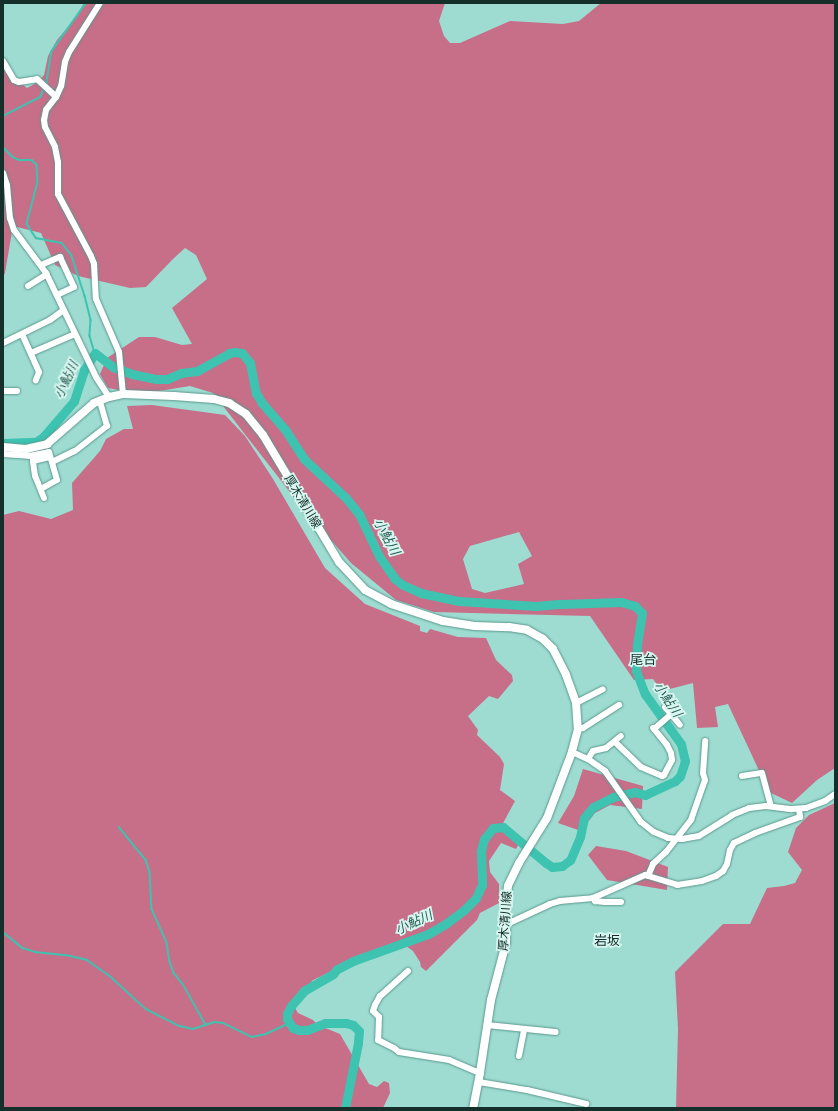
<!DOCTYPE html>
<meta charset="utf-8">
<style>
body{margin:0}
#map{position:relative;width:838px;height:1111px;overflow:hidden;background:#9edcd1;font-family:Bitter,"Noto Sans JP",serif}
div>[style]{position:absolute}
[style*='--x']{left:calc(var(--x)*1px);top:calc(var(--y)*1px);width:calc(var(--w)*1px);rotate:calc(var(--a)*1deg)}
.forest>*{inset:0;background:#c76e89}
.stream>*{height:1.5px;margin:-0.75px;padding:0 0.75px;transform-origin:0.75px;border-radius:0.75px;background:#3ec3b1}
.river>*{height:9px;margin:-4.5px;padding:0 4.5px;transform-origin:4.5px;border-radius:4.5px;background:#3ec3b1}
.roads{filter:drop-shadow(0 0 1px #5b988d) drop-shadow(0 0 1px #5b988d)}
.minor>*{height:6px;margin:-3px;padding:0 3px;transform-origin:3px;border-radius:3px;background:#fff}
.major>*{height:8px;margin:-4px;padding:0 4px;transform-origin:4px;border-radius:4px;background:#fff}
span{translate:-50% -50%;white-space:nowrap;text-align:center;line-height:1.15;-webkit-text-stroke:3.5px #d8f6f0;paint-order:stroke}
.street-label{font-size:12px;color:#152f2a}
.water-label{font-size:13px;color:#285e55;font-style:italic}
.neighbourhood-label{font-size:13px;color:#152f2a}
.frame{position:absolute;inset:0;border:4px solid #152f2a;pointer-events:none}
</style>
<div id="map">
<div class="forest">
<i style="clip-path:polygon(evenodd,84px 3px,445px 3px,439px 21px,444px 36px,450px 43px,460px 43px,510px 21px,563px 24px,579px 21px,601px 3px,835px 3px,835px 768px,817px 780px,792px 803px,769px 792px,728px 704px,715px 707px,718px 727px,697px 728px,693px 683px,662px 691px,653px 679px,634px 680px,590px 616px,434px 612px,396px 600px,351px 563px,296px 500px,213px 393px,190px 386px,140px 394px,108px 388px,100px 374px,107px 358px,139px 337px,155px 337px,182px 345px,192px 344px,172px 308px,207px 279px,196px 255px,185px 248px,173px 259px,146px 287px,130px 288px,78px 276px,55px 265px,41px 233px,13px 226px,5px 273px,3px 277px,3px 61px,16px 79px,27px 88px,38px 82px,44px 75px,48px 56px,57px 40px,74px 20px,84px 3px,519px 532px,532px 556px,518px 564px,524px 584px,485px 593px,472px 589px,463px 559px,470px 546px,519px 532px)"></i>
<i style="clip-path:polygon(152px 405px,225px 415px,245px 436px,273px 479px,325px 568px,365px 604px,420px 626px,420px 631px,427px 633px,430px 629px,458px 637px,486px 638px,496px 660px,512px 675px,513px 681px,498px 699px,489px 696px,468px 716px,478px 730px,477px 735px,500px 757px,504px 764px,500px 790px,515px 801px,501px 827px,520px 842px,516px 849px,501px 843px,489px 861px,490px 872px,499px 884px,499px 903px,480px 913px,477px 920px,426px 971px,421px 967px,420px 962px,413px 951px,406px 946px,385px 954px,373px 952px,313px 980px,302px 992px,294px 1006px,298px 1013px,313px 1020px,318px 1025px,340px 1034px,369px 1084px,377px 1087px,384px 1081px,389px 1083px,390px 1093px,383px 1108px,3px 1108px,3px 515px,19px 511px,51px 519px,73px 510px,72px 483px,100px 451px,106px 439px,124px 429px,133px 429px,127px 406px)"></i>
<i style="clip-path:polygon(583px 769px,643px 786px,642px 809px,610px 805px,595px 813px,581px 831px,558px 823px,574px 796px)"></i>
<i style="clip-path:polygon(835px 803px,835px 1108px,676px 1108px,678px 1029px,675px 972px,723px 924px,750px 924px,767px 888px,784px 886px,795px 883px,802px 870px,788px 852px,796px 828px,809px 815px)"></i>
<i style="clip-path:polygon(596px 846px,626px 851px,668px 867px,667px 890px,607px 880px,588px 855px)"></i>
</div>
<div class="stream">
<i style="--x:46;--y:85;--w:33;--a:-81"></i>
<i style="--x:51;--y:52;--w:60;--a:-54.5"></i>
<i style="--x:3;--y:116;--w:42;--a:-27.2"></i>
<i style="--x:40;--y:97;--w:10;--a:-66"></i>
<i style="--x:3;--y:147;--w:14;--a:45"></i>
<i style="--x:13;--y:157;--w:7;--a:27"></i>
<i style="--x:19;--y:160;--w:13;--a:0"></i>
<i style="--x:32;--y:160;--w:7;--a:45"></i>
<i style="--x:37;--y:165;--w:17;--a:87"></i>
<i style="--x:38;--y:182;--w:43;--a:104.7"></i>
<i style="--x:27;--y:224;--w:17;--a:57"></i>
<i style="--x:36;--y:238;--w:26;--a:11"></i>
<i style="--x:62;--y:243;--w:16;--a:52"></i>
<i style="--x:72;--y:256;--w:42;--a:72"></i>
<i style="--x:85;--y:296;--w:25;--a:76"></i>
<i style="--x:91;--y:320;--w:16;--a:94"></i>
<i style="--x:90;--y:336;--w:18;--a:74"></i>
<i style="--x:119;--y:827;--w:43;--a:50.7"></i>
<i style="--x:146;--y:860;--w:13;--a:72"></i>
<i style="--x:150;--y:872;--w:37;--a:87"></i>
<i style="--x:152;--y:909;--w:37;--a:66"></i>
<i style="--x:167;--y:943;--w:19;--a:81"></i>
<i style="--x:170;--y:962;--w:12;--a:70"></i>
<i style="--x:174;--y:973;--w:14;--a:51"></i>
<i style="--x:183;--y:984;--w:47;--a:60.7"></i>
<i style="--x:3;--y:932;--w:26;--a:39"></i>
<i style="--x:23;--y:948;--w:13;--a:18"></i>
<i style="--x:35;--y:952;--w:31;--a:6"></i>
<i style="--x:66;--y:955;--w:22;--a:13"></i>
<i style="--x:87;--y:960;--w:28;--a:35"></i>
<i style="--x:110;--y:976;--w:49;--a:42.5"></i>
<i style="--x:146;--y:1009;--w:38;--a:27"></i>
<i style="--x:180;--y:1026;--w:13;--a:13"></i>
<i style="--x:193;--y:1029;--w:23;--a:-18"></i>
<i style="--x:215;--y:1022;--w:8;--a:7"></i>
<i style="--x:223;--y:1023;--w:32;--a:26"></i>
<i style="--x:252;--y:1037;--w:14;--a:-12"></i>
<i style="--x:266;--y:1034;--w:26;--a:-25"></i>
</div>
<div class="river">
<i style="--x:3;--y:443;--w:33;--a:-2"></i>
<i style="--x:36;--y:442;--w:10;--a:-37"></i>
<i style="--x:44;--y:436;--w:46;--a:-49.4"></i>
<i style="--x:74;--y:401;--w:33;--a:-72"></i>
<i style="--x:84;--y:370;--w:20;--a:-57"></i>
<i style="--x:95;--y:353;--w:23;--a:38"></i>
<i style="--x:113;--y:367;--w:20;--a:20"></i>
<i style="--x:132;--y:374;--w:25;--a:12"></i>
<i style="--x:156;--y:379;--w:11;--a:0"></i>
<i style="--x:167;--y:379;--w:15;--a:-23"></i>
<i style="--x:181;--y:373;--w:16;--a:-7"></i>
<i style="--x:197;--y:371;--w:37;--a:-29"></i>
<i style="--x:229;--y:353;--w:5;--a:-11"></i>
<i style="--x:234;--y:352;--w:8;--a:7"></i>
<i style="--x:242;--y:353;--w:13;--a:51"></i>
<i style="--x:250;--y:363;--w:31;--a:79"></i>
<i style="--x:256;--y:393;--w:12;--a:59"></i>
<i style="--x:262;--y:403;--w:37;--a:49"></i>
<i style="--x:286;--y:431;--w:33;--a:57"></i>
<i style="--x:304;--y:459;--w:57;--a:42.9"></i>
<i style="--x:346;--y:498;--w:21;--a:51"></i>
<i style="--x:359;--y:514;--w:47;--a:64.5"></i>
<i style="--x:379;--y:556;--w:28;--a:55"></i>
<i style="--x:395;--y:579;--w:10;--a:37"></i>
<i style="--x:403;--y:585;--w:20;--a:24"></i>
<i style="--x:421;--y:593;--w:39;--a:12"></i>
<i style="--x:459;--y:601;--w:77;--a:3.7"></i>
<i style="--x:536;--y:606;--w:25;--a:-5"></i>
<i style="--x:561;--y:604;--w:60;--a:-1.9"></i>
<i style="--x:621;--y:602;--w:15;--a:16"></i>
<i style="--x:635;--y:606;--w:10;--a:45"></i>
<i style="--x:642;--y:613;--w:32;--a:99"></i>
<i style="--x:637;--y:645;--w:26;--a:92"></i>
<i style="--x:636;--y:671;--w:25;--a:69"></i>
<i style="--x:645;--y:694;--w:62;--a:54.2"></i>
<i style="--x:681;--y:744;--w:17;--a:77"></i>
<i style="--x:685;--y:761;--w:16;--a:108"></i>
<i style="--x:680;--y:776;--w:7;--a:135"></i>
<i style="--x:675;--y:781;--w:33;--a:155"></i>
<i style="--x:645;--y:795;--w:10;--a:-163"></i>
<i style="--x:635;--y:792;--w:23;--a:167"></i>
<i style="--x:613;--y:797;--w:22;--a:153"></i>
<i style="--x:593;--y:807;--w:14;--a:129"></i>
<i style="--x:584;--y:818;--w:19;--a:102"></i>
<i style="--x:580;--y:837;--w:25;--a:113"></i>
<i style="--x:570;--y:860;--w:10;--a:143"></i>
<i style="--x:562;--y:866;--w:10;--a:174"></i>
<i style="--x:552;--y:867;--w:7;--a:-146"></i>
<i style="--x:546;--y:863;--w:56;--a:-140.1"></i>
<i style="--x:503;--y:827;--w:10;--a:174"></i>
<i style="--x:493;--y:828;--w:14;--a:129"></i>
<i style="--x:484;--y:839;--w:12;--a:104"></i>
<i style="--x:481;--y:851;--w:34;--a:88"></i>
<i style="--x:482;--y:885;--w:7;--a:117"></i>
<i style="--x:479;--y:891;--w:8;--a:113"></i>
<i style="--x:476;--y:898;--w:17;--a:135"></i>
<i style="--x:464;--y:910;--w:21;--a:143"></i>
<i style="--x:447;--y:923;--w:22;--a:150"></i>
<i style="--x:428;--y:934;--w:80;--a:160.2"></i>
<i style="--x:353;--y:961;--w:18;--a:153"></i>
<i style="--x:337;--y:969;--w:6;--a:129"></i>
<i style="--x:333;--y:974;--w:34;--a:150"></i>
<i style="--x:304;--y:991;--w:20;--a:131"></i>
<i style="--x:291;--y:1006;--w:9;--a:117"></i>
<i style="--x:287;--y:1014;--w:5;--a:90"></i>
<i style="--x:287;--y:1019;--w:11;--a:56"></i>
<i style="--x:293;--y:1028;--w:6;--a:18"></i>
<i style="--x:299;--y:1030;--w:8;--a:0"></i>
<i style="--x:307;--y:1030;--w:19;--a:-21"></i>
<i style="--x:325;--y:1023;--w:21;--a:0"></i>
<i style="--x:346;--y:1023;--w:7;--a:16"></i>
<i style="--x:353;--y:1025;--w:8;--a:45"></i>
<i style="--x:359;--y:1031;--w:12;--a:95"></i>
<i style="--x:358;--y:1043;--w:66;--a:101.3"></i>
</div>
<div class="roads">
<div class="minor">
<i style="--x:100;--y:3;--w:58;--a:122.3"></i>
<i style="--x:69;--y:52;--w:11;--a:112"></i>
<i style="--x:65;--y:62;--w:24;--a:99"></i>
<i style="--x:61;--y:86;--w:12;--a:114"></i>
<i style="--x:56;--y:97;--w:16;--a:128"></i>
<i style="--x:46;--y:110;--w:10;--a:101"></i>
<i style="--x:44;--y:120;--w:7;--a:82"></i>
<i style="--x:45;--y:127;--w:22;--a:63"></i>
<i style="--x:55;--y:147;--w:15;--a:79"></i>
<i style="--x:58;--y:162;--w:32;--a:90"></i>
<i style="--x:58;--y:194;--w:70;--a:62"></i>
<i style="--x:91;--y:256;--w:9;--a:69"></i>
<i style="--x:94;--y:264;--w:35;--a:87"></i>
<i style="--x:96;--y:299;--w:58;--a:66.5"></i>
<i style="--x:119;--y:352;--w:42;--a:84.6"></i>
<i style="--x:3;--y:61;--w:22;--a:60"></i>
<i style="--x:14;--y:80;--w:5;--a:22"></i>
<i style="--x:19;--y:82;--w:18;--a:-9"></i>
<i style="--x:37;--y:79;--w:26;--a:43"></i>
<i style="--x:3;--y:173;--w:13;--a:72"></i>
<i style="--x:7;--y:185;--w:33;--a:85"></i>
<i style="--x:10;--y:218;--w:13;--a:72"></i>
<i style="--x:14;--y:230;--w:54;--a:53.3"></i>
<i style="--x:46;--y:273;--w:115;--a:64.3"></i>
<i style="--x:96;--y:377;--w:24;--a:57"></i>
<i style="--x:41;--y:265;--w:21;--a:-23"></i>
<i style="--x:60;--y:257;--w:33;--a:65"></i>
<i style="--x:74;--y:287;--w:19;--a:155"></i>
<i style="--x:28;--y:286;--w:22;--a:-32"></i>
<i style="--x:22;--y:334;--w:42;--a:65.9"></i>
<i style="--x:39;--y:372;--w:9;--a:111"></i>
<i style="--x:3;--y:343;--w:52;--a:-26.1"></i>
<i style="--x:50;--y:320;--w:17;--a:-36"></i>
<i style="--x:31;--y:353;--w:48;--a:-23.4"></i>
<i style="--x:3;--y:391;--w:14;--a:0"></i>
<i style="--x:3;--y:454;--w:26;--a:4"></i>
<i style="--x:29;--y:456;--w:20;--a:-11"></i>
<i style="--x:49;--y:452;--w:29;--a:74"></i>
<i style="--x:57;--y:480;--w:18;--a:151"></i>
<i style="--x:52;--y:462;--w:25;--a:-26"></i>
<i style="--x:75;--y:451;--w:41;--a:-38"></i>
<i style="--x:107;--y:426;--w:26;--a:-106"></i>
<i style="--x:44;--y:498;--w:24;--a:-112"></i>
<i style="--x:35;--y:476;--w:15;--a:-98"></i>
<i style="--x:33;--y:461;--w:17;--a:-13"></i>
<i style="--x:576;--y:703;--w:30;--a:-27"></i>
<i style="--x:665;--y:707;--w:23;--a:50"></i>
<i style="--x:578;--y:729;--w:5;--a:-11"></i>
<i style="--x:583;--y:728;--w:43;--a:-32.6"></i>
<i style="--x:654;--y:729;--w:23;--a:-41"></i>
<i style="--x:615;--y:742;--w:36;--a:44"></i>
<i style="--x:641;--y:767;--w:23;--a:23"></i>
<i style="--x:662;--y:776;--w:2;--a:-27"></i>
<i style="--x:664;--y:775;--w:17;--a:-62"></i>
<i style="--x:672;--y:760;--w:7;--a:-98"></i>
<i style="--x:671;--y:753;--w:9;--a:-117"></i>
<i style="--x:667;--y:745;--w:22;--a:-129"></i>
<i style="--x:572;--y:752;--w:17;--a:24"></i>
<i style="--x:588;--y:759;--w:21;--a:35"></i>
<i style="--x:605;--y:771;--w:62;--a:54.8"></i>
<i style="--x:641;--y:822;--w:16;--a:38"></i>
<i style="--x:654;--y:832;--w:15;--a:23"></i>
<i style="--x:668;--y:838;--w:14;--a:4"></i>
<i style="--x:682;--y:839;--w:17;--a:-10"></i>
<i style="--x:699;--y:836;--w:39;--a:-32"></i>
<i style="--x:732;--y:815;--w:18;--a:-22"></i>
<i style="--x:749;--y:808;--w:17;--a:-7"></i>
<i style="--x:766;--y:806;--w:26;--a:7"></i>
<i style="--x:792;--y:809;--w:14;--a:-4"></i>
<i style="--x:806;--y:808;--w:20;--a:-20"></i>
<i style="--x:825;--y:801;--w:12;--a:-35"></i>
<i style="--x:588;--y:759;--w:9;--a:-58"></i>
<i style="--x:593;--y:751;--w:13;--a:-13"></i>
<i style="--x:606;--y:748;--w:19;--a:-39"></i>
<i style="--x:742;--y:776;--w:20;--a:-9"></i>
<i style="--x:762;--y:773;--w:34;--a:75"></i>
<i style="--x:648;--y:876;--w:13;--a:-67"></i>
<i style="--x:653;--y:864;--w:18;--a:-43"></i>
<i style="--x:666;--y:852;--w:41;--a:-52"></i>
<i style="--x:691;--y:820;--w:42;--a:-70.7"></i>
<i style="--x:705;--y:780;--w:7;--a:-106"></i>
<i style="--x:703;--y:773;--w:32;--a:-86"></i>
<i style="--x:593;--y:898;--w:4;--a:56"></i>
<i style="--x:595;--y:901;--w:10;--a:6"></i>
<i style="--x:605;--y:902;--w:16;--a:0"></i>
<i style="--x:507;--y:924;--w:47;--a:-24.9"></i>
<i style="--x:550;--y:904;--w:10;--a:-17"></i>
<i style="--x:560;--y:901;--w:33;--a:-5"></i>
<i style="--x:593;--y:898;--w:57;--a:-23.9"></i>
<i style="--x:645;--y:875;--w:34;--a:17"></i>
<i style="--x:677;--y:885;--w:25;--a:-9"></i>
<i style="--x:702;--y:881;--w:15;--a:-20"></i>
<i style="--x:716;--y:876;--w:9;--a:-36"></i>
<i style="--x:723;--y:871;--w:8;--a:-60"></i>
<i style="--x:727;--y:864;--w:14;--a:-78"></i>
<i style="--x:730;--y:850;--w:8;--a:-60"></i>
<i style="--x:734;--y:843;--w:23;--a:-25"></i>
<i style="--x:755;--y:833;--w:48;--a:-19.6"></i>
<i style="--x:800;--y:817;--w:8;--a:-97"></i>
<i style="--x:408;--y:971;--w:38;--a:138"></i>
<i style="--x:380;--y:996;--w:10;--a:119"></i>
<i style="--x:375;--y:1005;--w:6;--a:108"></i>
<i style="--x:373;--y:1011;--w:8;--a:45"></i>
<i style="--x:379;--y:1017;--w:23;--a:92"></i>
<i style="--x:378;--y:1040;--w:18;--a:27"></i>
<i style="--x:394;--y:1048;--w:6;--a:39"></i>
<i style="--x:399;--y:1052;--w:51;--a:9.1"></i>
<i style="--x:449;--y:1060;--w:34;--a:23"></i>
<i style="--x:487;--y:1025;--w:69;--a:5.8"></i>
<i style="--x:519;--y:1056;--w:26;--a:-79"></i>
<i style="--x:479;--y:1082;--w:49;--a:9.5"></i>
<i style="--x:527;--y:1090;--w:61;--a:13.3"></i>
</div>
<div class="major">
<i style="--x:3;--y:447;--w:23;--a:5"></i>
<i style="--x:26;--y:449;--w:22;--a:-13"></i>
<i style="--x:47;--y:444;--w:62;--a:-41.1"></i>
<i style="--x:94;--y:403;--w:16;--a:-22"></i>
<i style="--x:109;--y:397;--w:14;--a:-12"></i>
<i style="--x:123;--y:394;--w:51;--a:2.2"></i>
<i style="--x:174;--y:396;--w:40;--a:4.3"></i>
<i style="--x:214;--y:399;--w:16;--a:15"></i>
<i style="--x:229;--y:403;--w:20;--a:33"></i>
<i style="--x:246;--y:414;--w:27;--a:51"></i>
<i style="--x:263;--y:435;--w:148;--a:59.1"></i>
<i style="--x:339;--y:562;--w:38;--a:47"></i>
<i style="--x:365;--y:590;--w:30;--a:28"></i>
<i style="--x:391;--y:604;--w:55;--a:18.1"></i>
<i style="--x:443;--y:621;--w:32;--a:9"></i>
<i style="--x:475;--y:626;--w:34;--a:2"></i>
<i style="--x:509;--y:627;--w:18;--a:9"></i>
<i style="--x:527;--y:630;--w:18;--a:29"></i>
<i style="--x:543;--y:639;--w:14;--a:45"></i>
<i style="--x:553;--y:649;--w:29;--a:63"></i>
<i style="--x:566;--y:675;--w:30;--a:70"></i>
<i style="--x:576;--y:703;--w:26;--a:86"></i>
<i style="--x:578;--y:729;--w:24;--a:105"></i>
<i style="--x:572;--y:752;--w:71;--a:110.7"></i>
<i style="--x:547;--y:818;--w:53;--a:121.9"></i>
<i style="--x:519;--y:863;--w:25;--a:116"></i>
<i style="--x:508;--y:886;--w:17;--a:97"></i>
<i style="--x:506;--y:903;--w:40;--a:90"></i>
<i style="--x:506;--y:943;--w:59;--a:104.7"></i>
<i style="--x:491;--y:1000;--w:74;--a:98.6"></i>
<i style="--x:480;--y:1073;--w:36;--a:101"></i>
</div>
</div>
<div class="street-label">
<span style="left:302px;top:502px;rotate:59deg">厚木清川線</span>
<span style="left:506px;top:921px;rotate:-86deg">厚木清川線</span>
</div>
<div class="water-label">
<span style="left:67px;top:380px;rotate:-65deg">小鮎川</span>
<span style="left:386px;top:537px;rotate:61deg">小鮎川</span>
<span style="left:667px;top:700px;rotate:56deg">小鮎川</span>
<span style="left:414px;top:923px;rotate:-25deg">小鮎川</span>
</div>
<div class="neighbourhood-label">
<span style="left:643px;top:660px">尾台</span>
<span style="left:607px;top:941px">岩坂</span>
</div>
<div class="frame"></div>
</div>
